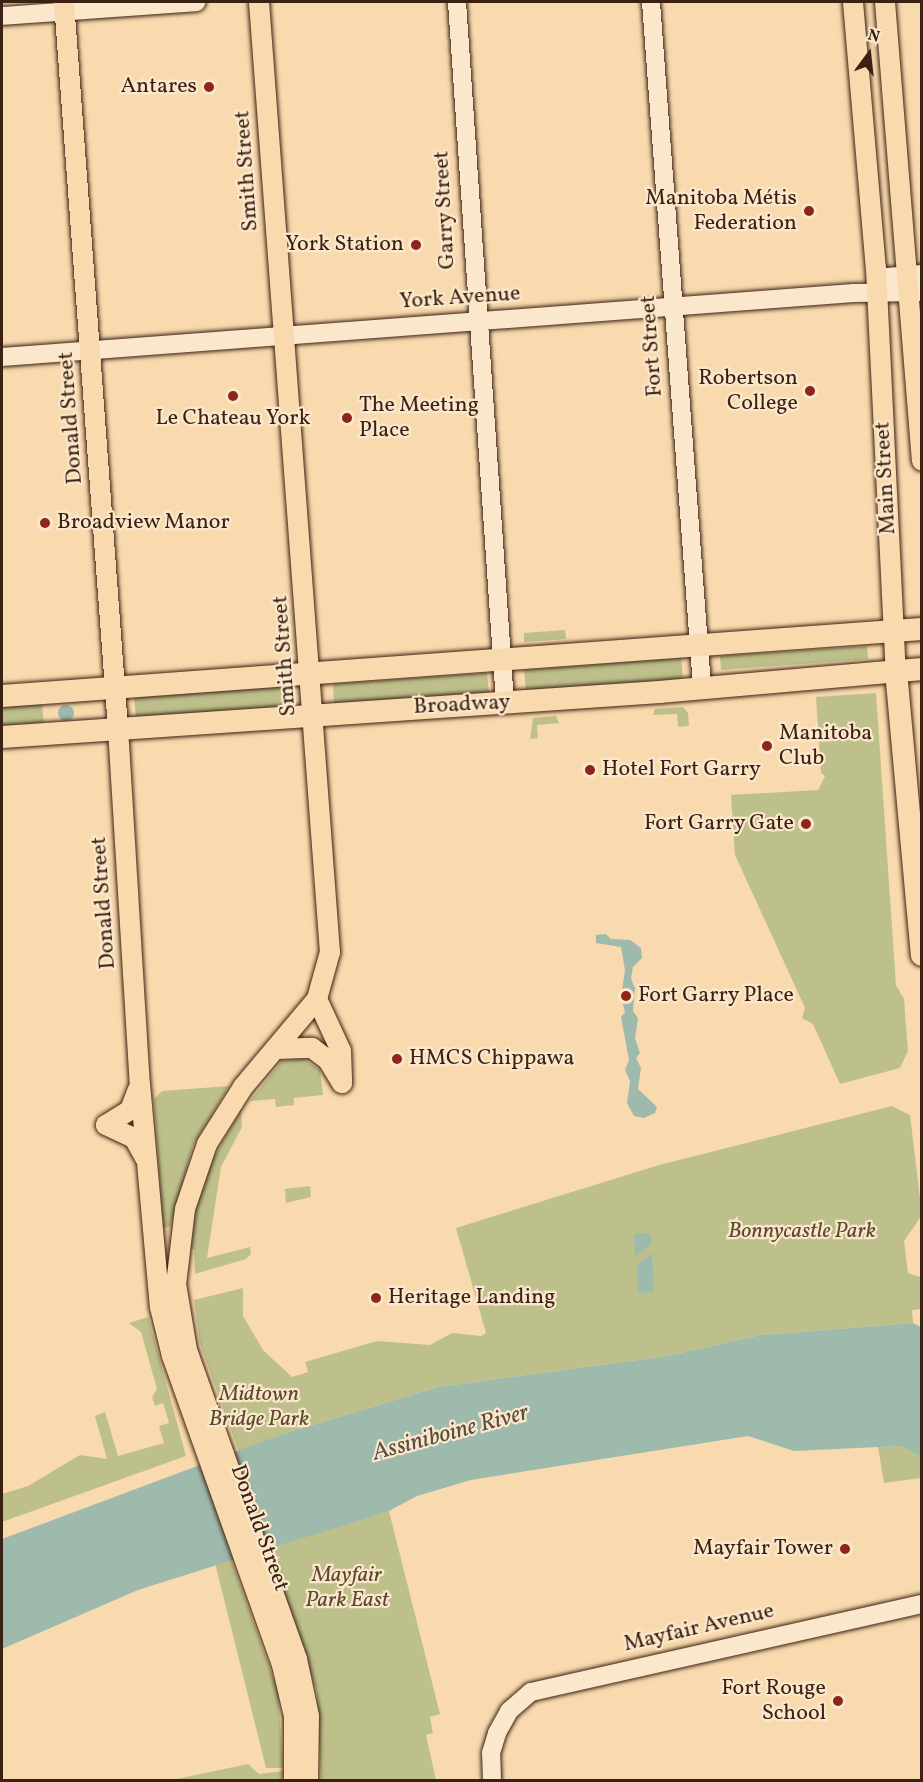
<!DOCTYPE html>
<meta charset="utf-8">
<style>
body{margin:0}
#map{position:relative;width:923px;height:1782px;overflow:hidden;background:#f9daaf;font-family:Vollkorn,serif}
div>[style]{position:absolute}
[style*='--x']{left:calc(var(--x)*1px);top:calc(var(--y)*1px);width:calc(var(--w)*1px);rotate:calc(var(--a)*1deg)}
.green>*{inset:0;background:#bec08b}
.water>*{inset:0;background:#9ebaad}
.round{border-radius:50%}
.roads{filter:drop-shadow(0 0 2px #3b2111) drop-shadow(0 0 2px #3b2111)}
.secondary>*{height:18px;margin:-9px;padding:0 9px;transform-origin:9px;border-radius:9px;background:#fbe7cb}
.primary>*{height:20px;margin:-10px;padding:0 10px;transform-origin:10px;border-radius:10px;background:#f9daaf}
.highway>*{height:22px;margin:-11px;padding:0 11px;transform-origin:11px;border-radius:11px;background:#f9daaf}
.dots>*{width:16px;height:16px;translate:-50% -50%;box-sizing:border-box;border:3px solid #fbe7cb;border-radius:50%}
span{translate:-50% -50%;white-space:nowrap;text-align:center;line-height:1.15;-webkit-text-stroke:4.5px #fbe7cb;paint-order:stroke}
.poi-label{font-size:22px;color:#3b2111}
.right{translate:-100% -50%;text-align:right}
.left{translate:0 -50%;text-align:left}
.street-label{font-size:22px;color:#3b2111}
.park-label{font-size:22px;color:#5c4930;font-style:italic}
.water-label{font-size:24px;color:#594f40;font-style:italic}
.frame{position:absolute;inset:0;border:3px solid #3b2111;pointer-events:none}
.north{position:absolute;left:839px;top:24px;width:60px;height:60px;-webkit-text-stroke:4px #fbe7cb;paint-order:stroke;rotate:15deg;font-size:16px;font-weight:700;line-height:24px;text-align:center;color:#3b2111}
.north::after{content:'';display:block;margin:auto;width:21px;height:27px;background:#3b2111;clip-path:polygon(50% 0,100% 100%,50% 72%,0 100%)}
</style>
<div id="map">
<div class="green">
<i style="clip-path:polygon(565px 630px,566px 639px,524px 642px,524px 633px)"></i>
<i style="clip-path:polygon(867px 646px,868px 659px,721px 670px,720px 656px)"></i>
<i style="clip-path:polygon(681px 658px,683px 679px,526px 691px,524px 670px)"></i>
<i style="clip-path:polygon(487px 673px,489px 694px,334px 705px,333px 684px)"></i>
<i style="clip-path:polygon(291px 686px,293px 706px,136px 717px,134px 698px,140px 697px)"></i>
<i style="clip-path:polygon(876px 693px,896px 985px,904px 999px,908px 1051px,900px 1068px,840px 1084px,813px 1024px,802px 1018px,805px 1008px,735px 855px,731px 795px,818px 790px,825px 776px,821px 773px,816px 697px)"></i>
<i style="clip-path:polygon(42px 704px,44px 725px,2px 728px,2px 707px)"></i>
<i style="clip-path:polygon(683px 707px,688px 713px,689px 726px,678px 727px,677px 714px,653px 715px,655px 709px)"></i>
<i style="clip-path:polygon(556px 716px,559px 723px,537px 725px,538px 738px,530px 739px,533px 718px)"></i>
<i style="clip-path:polygon(301px 1057px,320px 1070px,323px 1095px,294px 1098px,294px 1105px,276px 1107px,275px 1099px,250px 1101px,282px 1061px)"></i>
<i style="clip-path:polygon(229px 1086px,193px 1145px,170px 1227px,163px 1228px,154px 1099px,162px 1091px)"></i>
<i style="clip-path:polygon(892px 1106px,910px 1115px,922px 1215px,904px 1241px,908px 1273px,920px 1277px,921px 1283px,921px 1309px,912px 1310px,913px 1323px,761px 1335px,667px 1356px,438px 1387px,283px 1434px,239px 1452px,200px 1344px,194px 1300px,243px 1288px,243px 1316px,263px 1350px,292px 1377px,308px 1372px,305px 1362px,377px 1341px,430px 1345px,452px 1333px,481px 1336px,486px 1333px,456px 1228px,659px 1165px)"></i>
<i style="clip-path:polygon(241px 1110px,242px 1127px,221px 1167px,207px 1258px,250px 1247px,251px 1254px,246px 1259px,195px 1274px,194px 1249px,189px 1249px,195px 1209px,209px 1165px)"></i>
<i style="clip-path:polygon(310px 1186px,311px 1197px,286px 1203px,285px 1189px)"></i>
<i style="clip-path:polygon(148px 1317px,186px 1456px,2px 1522px,2px 1494px,28px 1486px,80px 1455px,107px 1459px,95px 1416px,105px 1412px,118px 1456px,164px 1443px,159px 1426px,169px 1423px,163px 1403px,155px 1406px,152px 1397px,157px 1389px,141px 1332px,129px 1323px)"></i>
<i style="clip-path:polygon(900px 1446px,921px 1457px,921px 1478px,884px 1483px,878px 1447px)"></i>
<i style="clip-path:polygon(389px 1511px,440px 1714px,430px 1717px,433px 1733px,426px 1735px,436px 1780px,321px 1780px,317px 1692px,268px 1547px)"></i>
<i style="clip-path:polygon(231px 1559px,278px 1692px,283px 1768px,266px 1768px,215px 1563px)"></i>
<i style="clip-path:polygon(248px 1764px,259px 1774px,283px 1771px,282px 1780px,172px 1780px)"></i>
</div>
<div class="water">
<i class="round" style="left:58px;top:705px;width:16px;height:16px"></i>
<i style="clip-path:polygon(606px 934px,611px 939px,630px 940px,641px 948px,642px 958px,633px 967px,631px 979px,635px 988px,633px 1011px,638px 1018px,635px 1038px,640px 1053px,636px 1058px,641px 1068px,638px 1089px,657px 1107px,655px 1113px,644px 1118px,634px 1116px,627px 1103px,630px 1081px,625px 1070px,629px 1060px,621px 1017px,625px 1012px,621px 997px,625px 970px,621px 947px,596px 943px,596px 935px)"></i>
<i style="clip-path:polygon(640px 1233px,651px 1234px,651px 1244px,635px 1257px,634px 1235px)"></i>
<i style="clip-path:polygon(652px 1253px,654px 1292px,638px 1293px,637px 1265px)"></i>
<i style="clip-path:polygon(913px 1323px,921px 1327px,921px 1457px,900px 1446px,794px 1451px,748px 1436px,471px 1480px,417px 1496px,389px 1511px,138px 1590px,2px 1649px,2px 1539px,283px 1434px,438px 1387px,667px 1356px,761px 1335px)"></i>
</div>
<div class="roads">
<div class="secondary">
<i style="--x:457;--y:2;--w:703;--a:86.08"></i>
<i style="--x:651;--y:2;--w:687;--a:85.74"></i>
<i style="--x:2;--y:16;--w:195;--a:-4.1"></i>
<i style="--x:876;--y:278;--w:46;--a:-5"></i>
<i style="--x:2;--y:357;--w:854;--a:-4.3"></i>
<i style="--x:854;--y:293;--w:68;--a:-0.8"></i>
<i style="--x:492;--y:1780;--w:27;--a:-92"></i>
<i style="--x:491;--y:1753;--w:21;--a:-73"></i>
<i style="--x:497;--y:1733;--w:25;--a:-61"></i>
<i style="--x:509;--y:1711;--w:29;--a:-41"></i>
<i style="--x:531;--y:1692;--w:401;--a:-12.7"></i>
</div>
<div class="primary">
<i style="--x:64;--y:2;--w:728;--a:85.75"></i>
<i style="--x:118;--y:728;--w:357;--a:86.5"></i>
<i style="--x:140;--y:1084;--w:224;--a:84.9"></i>
<i style="--x:160;--y:1307;--w:50;--a:76.2"></i>
<i style="--x:172;--y:1356;--w:328;--a:70.4"></i>
<i style="--x:282;--y:1665;--w:52;--a:76.8"></i>
<i style="--x:294;--y:1716;--w:64;--a:90"></i>
<i style="--x:259;--y:2;--w:953;--a:85.73"></i>
<i style="--x:330;--y:952;--w:49;--a:105.5"></i>
<i style="--x:317;--y:999;--w:115;--a:130.1"></i>
<i style="--x:243;--y:1087;--w:67;--a:122.3"></i>
<i style="--x:207;--y:1144;--w:69;--a:108.7"></i>
<i style="--x:185;--y:1209;--w:76;--a:96.8"></i>
<i style="--x:176;--y:1284;--w:67;--a:80.5"></i>
<i style="--x:187;--y:1350;--w:328;--a:70.4"></i>
<i style="--x:297;--y:1659;--w:58;--a:78.1"></i>
<i style="--x:309;--y:1716;--w:64;--a:90.9"></i>
<i style="--x:853;--y:2;--w:267;--a:85.1"></i>
<i style="--x:876;--y:268;--w:403;--a:87.2"></i>
<i style="--x:885;--y:2;--w:460;--a:85.4"></i>
<i style="--x:317;--y:999;--w:57;--a:65.2"></i>
<i style="--x:341;--y:1051;--w:32;--a:88"></i>
<i style="--x:277;--y:1049;--w:35;--a:-2"></i>
<i style="--x:312;--y:1048;--w:20;--a:37"></i>
<i style="--x:328;--y:1060;--w:27;--a:59"></i>
<i style="--x:106;--y:1125;--w:28;--a:-32"></i>
<i style="--x:130;--y:1110;--w:22;--a:-69"></i>
<i style="--x:106;--y:1125;--w:31;--a:25"></i>
<i style="--x:134;--y:1138;--w:23;--a:61"></i>
</div>
<div class="highway">
<i style="--x:896;--y:671;--w:285;--a:84.8"></i>
<i style="--x:2;--y:696;--w:922;--a:-4.17"></i>
<i style="--x:2;--y:737;--w:659;--a:-3.92"></i>
<i style="--x:659;--y:692;--w:264;--a:-5"></i>
</div>
</div>
<div class="dots">
<i style="left:209px;top:87px;background:#8f2418"></i>
<i style="left:809px;top:211px;background:#8f2418"></i>
<i style="left:416px;top:245px;background:#8f2418"></i>
<i style="left:810px;top:391px;background:#8f2418"></i>
<i style="left:233px;top:396px;background:#8f2418"></i>
<i style="left:347px;top:418px;background:#8f2418"></i>
<i style="left:45px;top:523px;background:#8f2418"></i>
<i style="left:767px;top:746px;background:#8f2418"></i>
<i style="left:590px;top:770px;background:#8f2418"></i>
<i style="left:806px;top:824px;background:#8f2418"></i>
<i style="left:626px;top:996px;background:#8f2418"></i>
<i style="left:397px;top:1059px;background:#8f2418"></i>
<i style="left:376px;top:1298px;background:#8f2418"></i>
<i style="left:845px;top:1549px;background:#8f2418"></i>
<i style="left:838px;top:1701px;background:#8f2418"></i>
</div>
<div class="poi-label">
<span class="right" style="left:197px;top:87px">Antares</span>
<span class="right" style="left:797px;top:211px">Manitoba Métis<br>Federation</span>
<span class="right" style="left:404px;top:245px">York Station</span>
<span class="right" style="left:798px;top:391px">Robertson<br>College</span>
<span class="left" style="left:359px;top:418px">The Meeting<br>Place</span>
<span style="left:233px;top:419px">Le Chateau York</span>
<span class="left" style="left:57px;top:523px">Broadview Manor</span>
<span class="left" style="left:779px;top:746px">Manitoba<br>Club</span>
<span class="left" style="left:602px;top:770px">Hotel Fort Garry</span>
<span class="right" style="left:794px;top:824px">Fort Garry Gate</span>
<span class="left" style="left:638px;top:996px">Fort Garry Place</span>
<span class="left" style="left:409px;top:1059px">HMCS Chippawa</span>
<span class="left" style="left:388px;top:1298px">Heritage Landing</span>
<span class="right" style="left:833px;top:1549px">Mayfair Tower</span>
<span class="right" style="left:826px;top:1701px">Fort Rouge<br>School</span>
</div>
<div class="street-label">
<span style="left:247px;top:171px;rotate:-94deg">Smith Street</span>
<span style="left:445px;top:210px;rotate:-93deg">Garry Street</span>
<span style="left:460px;top:298px;rotate:-4deg">York Avenue</span>
<span style="left:652px;top:346px;rotate:-94deg">Fort Street</span>
<span style="left:71px;top:418px;rotate:-94deg">Donald Street</span>
<span style="left:886px;top:478px;rotate:-93deg">Main Street</span>
<span style="left:285px;top:656px;rotate:-94deg">Smith Street</span>
<span style="left:462px;top:705px;rotate:-3deg">Broadway</span>
<span style="left:104px;top:903px;rotate:-94deg">Donald Street</span>
<span style="left:259px;top:1528px;rotate:70deg">Donald Street</span>
<span style="left:699px;top:1628px;rotate:-13deg">Mayfair Avenue</span>
</div>
<div class="park-label">
<span style="left:802px;top:1232px">Bonnycastle Park</span>
<span style="left:259px;top:1407px">Midtown<br>Bridge Park</span>
<span style="left:347px;top:1588px">Mayfair<br>Park East</span>
</div>
<div class="water-label">
<span style="left:451px;top:1434px;rotate:-15deg">Assiniboine River</span>
</div>
<div class="frame"></div>
<div class="north">N</div>
</div>
